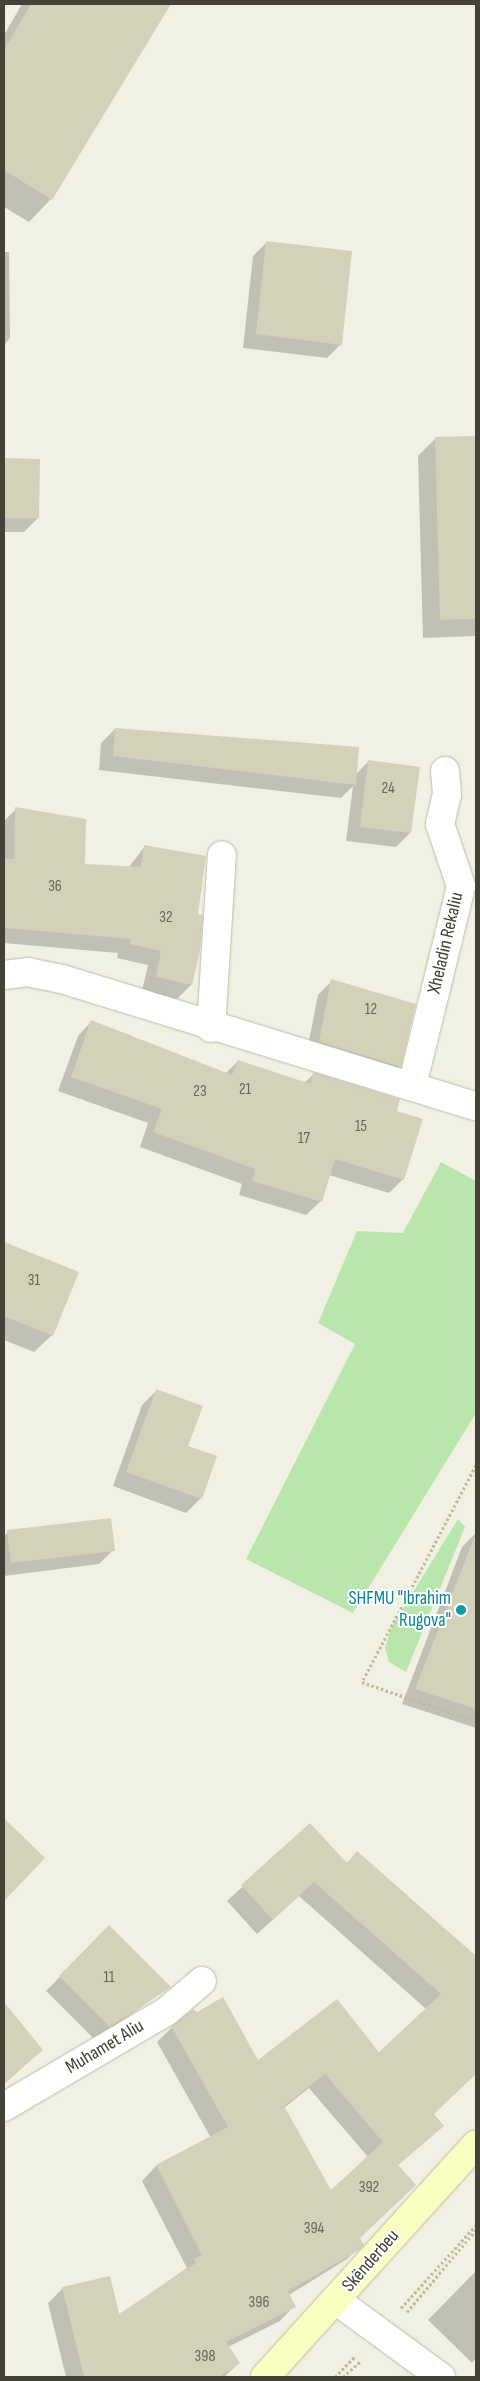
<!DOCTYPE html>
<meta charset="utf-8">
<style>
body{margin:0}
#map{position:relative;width:480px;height:2381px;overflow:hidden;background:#f1f1e3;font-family:"Sofia Sans Condensed",sans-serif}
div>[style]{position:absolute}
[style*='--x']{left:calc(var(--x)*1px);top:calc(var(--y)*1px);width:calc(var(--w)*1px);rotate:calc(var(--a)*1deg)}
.green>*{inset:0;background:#b9e6ac}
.shadow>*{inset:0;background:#0003}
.building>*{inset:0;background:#d3d1b9}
.path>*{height:3px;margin-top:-1.5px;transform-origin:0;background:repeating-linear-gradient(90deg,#bebd98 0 2.5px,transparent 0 5px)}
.roads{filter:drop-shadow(0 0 1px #bdbca6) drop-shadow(0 0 1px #bdbca6)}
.street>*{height:28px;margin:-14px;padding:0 14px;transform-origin:14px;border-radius:14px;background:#fff}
.secondary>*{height:28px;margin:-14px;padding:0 14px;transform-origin:14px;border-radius:14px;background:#f9fec1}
.dots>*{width:14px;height:14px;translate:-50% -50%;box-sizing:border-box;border:2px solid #fff;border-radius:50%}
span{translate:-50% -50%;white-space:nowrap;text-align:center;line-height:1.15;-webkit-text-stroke:4px #fff;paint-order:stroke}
.number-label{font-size:16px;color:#676655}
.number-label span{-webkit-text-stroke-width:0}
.street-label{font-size:19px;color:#434234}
.culture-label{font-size:19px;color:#0d838f}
.right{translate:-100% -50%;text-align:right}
.frame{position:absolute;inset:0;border:5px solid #434234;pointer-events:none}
</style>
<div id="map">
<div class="green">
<i style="clip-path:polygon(441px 1162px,476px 1181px,476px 1413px,353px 1613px,246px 1559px,355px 1344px,318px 1323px,357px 1231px,403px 1233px)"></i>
<i style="clip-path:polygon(458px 1519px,465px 1527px,406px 1672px,389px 1662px,385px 1648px,391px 1628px)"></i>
</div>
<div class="shadow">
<i style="clip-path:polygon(22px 4px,168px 4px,51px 199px,29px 222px,4px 207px,4px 35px)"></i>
<i style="clip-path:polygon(267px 242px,341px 344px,327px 358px,243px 348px,253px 256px)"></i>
<i style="clip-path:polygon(4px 252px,9px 252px,10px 338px,4px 345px)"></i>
<i style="clip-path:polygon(476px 438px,476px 636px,423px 638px,418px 456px,435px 439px)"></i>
<i style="clip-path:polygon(4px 459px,39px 460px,38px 518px,24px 532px,4px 532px)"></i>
<i style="clip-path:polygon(115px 729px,356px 774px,369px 761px,410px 833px,396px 847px,346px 841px,353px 786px,341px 798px,99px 770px,101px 743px)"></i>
<i style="clip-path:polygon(16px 809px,84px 865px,129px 867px,145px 846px,196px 915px,191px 985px,177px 999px,142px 991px,148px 965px,117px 958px,118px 953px,4px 943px,4px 821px)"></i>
<i style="clip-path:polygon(332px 981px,400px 1066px,385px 1080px,306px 1056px,318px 995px)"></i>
<i style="clip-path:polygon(92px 1021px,225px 1074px,238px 1061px,304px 1083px,314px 1074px,396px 1111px,403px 1179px,389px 1193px,329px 1175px,321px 1201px,306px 1215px,239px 1195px,242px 1184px,140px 1147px,148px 1123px,58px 1091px,78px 1036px)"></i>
<i style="clip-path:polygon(4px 1243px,77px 1273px,52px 1335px,34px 1352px,4px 1340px)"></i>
<i style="clip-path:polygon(156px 1391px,187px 1446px,215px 1457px,200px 1499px,186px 1513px,113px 1486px,142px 1405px)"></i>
<i style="clip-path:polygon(8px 1532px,113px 1550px,99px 1564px,4px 1576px,4px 1536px)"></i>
<i style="clip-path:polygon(476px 1533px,476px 1728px,402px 1704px,462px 1547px)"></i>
<i style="clip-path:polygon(4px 1820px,44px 1858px,4px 1899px)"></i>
<i style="clip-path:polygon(evenodd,310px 1825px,346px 1864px,358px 1853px,476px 1957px,476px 2073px,433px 2114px,443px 2126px,397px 2166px,358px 2238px,362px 2244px,347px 2259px,289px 2295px,294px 2306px,280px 2321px,228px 2347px,239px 2363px,224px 2377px,66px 2377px,48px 2303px,63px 2288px,118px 2316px,187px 2268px,142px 2181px,156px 2166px,211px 2138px,157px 2042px,172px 2027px,258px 2061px,379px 2054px,426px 2009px,299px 1896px,257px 1934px,227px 1901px,310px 1825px,309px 2088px,368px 2157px,331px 2192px,284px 2108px,309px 2088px)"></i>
<i style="clip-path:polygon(109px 1927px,169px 1987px,95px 2040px,46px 1991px)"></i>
<i style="clip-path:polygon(9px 2010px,42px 2050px,4px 2084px,4px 2014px)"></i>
<i style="clip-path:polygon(476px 2271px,476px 2358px,472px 2363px,428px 2320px)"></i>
</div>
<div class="building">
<i style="clip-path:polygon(31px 4px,171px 4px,52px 200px,4px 170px,4px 50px)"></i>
<i style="clip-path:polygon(266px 241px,352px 251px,342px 345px,256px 334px)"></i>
<i style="clip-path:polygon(476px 436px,476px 619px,440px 620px,435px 437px)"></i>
<i style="clip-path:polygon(4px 458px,40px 459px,39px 518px,4px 518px)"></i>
<i style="clip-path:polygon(115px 728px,359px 747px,356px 785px,113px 756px)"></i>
<i style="clip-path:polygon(368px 760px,420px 767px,411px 833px,360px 827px)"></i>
<i style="clip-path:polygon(15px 807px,86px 819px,85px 864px,141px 867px,144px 845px,206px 856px,198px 914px,203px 915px,200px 951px,192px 985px,156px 977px,161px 951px,130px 944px,131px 939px,4px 928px,4px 859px,14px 859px)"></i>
<i style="clip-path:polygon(331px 979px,416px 1004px,401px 1067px,319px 1042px)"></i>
<i style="clip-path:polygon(91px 1020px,232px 1075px,238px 1060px,311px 1084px,313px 1072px,400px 1099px,397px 1111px,423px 1119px,404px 1180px,335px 1159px,322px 1202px,252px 1181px,255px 1169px,153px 1132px,162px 1109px,71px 1077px)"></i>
<i style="clip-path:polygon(4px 1242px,79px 1272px,53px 1336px,4px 1316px)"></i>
<i style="clip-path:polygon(156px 1389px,203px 1406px,188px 1446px,217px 1456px,202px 1499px,126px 1472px)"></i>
<i style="clip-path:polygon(111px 1518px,115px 1551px,11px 1563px,7px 1530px)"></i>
<i style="clip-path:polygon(474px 1538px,476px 1538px,476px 1709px,415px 1689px)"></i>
<i style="clip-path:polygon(4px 1818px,45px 1858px,4px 1901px)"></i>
<i style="clip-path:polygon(evenodd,310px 1823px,347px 1863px,357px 1851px,476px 1956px,476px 2074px,434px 2114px,444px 2126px,398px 2165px,416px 2185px,360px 2238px,364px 2245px,358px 2251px,288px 2291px,296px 2307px,226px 2342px,240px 2363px,219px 2377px,84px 2377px,62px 2287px,110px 2276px,119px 2314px,196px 2263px,194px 2259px,202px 2255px,156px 2165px,228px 2127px,171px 2026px,193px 2009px,197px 2012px,223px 1997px,258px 2060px,337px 1999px,379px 2052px,441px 1994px,314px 1882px,273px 1920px,241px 1885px,310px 1823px,325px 2074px,383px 2142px,331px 2190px,284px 2106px,325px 2074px)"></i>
<i style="clip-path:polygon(109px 1925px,171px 1987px,110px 2027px,59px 1976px)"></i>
<i style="clip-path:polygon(4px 2002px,43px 2050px,4px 2083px)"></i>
</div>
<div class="path">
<i style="--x:476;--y:1465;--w:245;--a:117.7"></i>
<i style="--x:362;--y:1682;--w:121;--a:19.3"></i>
<i style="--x:401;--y:2308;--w:112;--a:-47.9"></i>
<i style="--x:407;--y:2312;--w:107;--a:-49.9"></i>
<i style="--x:335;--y:2377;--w:29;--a:-46"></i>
<i style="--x:343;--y:2377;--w:25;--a:-42"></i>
</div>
<div class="roads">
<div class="street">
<i style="--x:4;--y:975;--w:24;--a:-7"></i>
<i style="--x:28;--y:972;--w:35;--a:12"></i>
<i style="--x:62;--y:979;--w:433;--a:17.1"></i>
<i style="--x:211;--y:1028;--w:173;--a:-86.4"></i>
<i style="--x:412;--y:1086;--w:206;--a:-76.2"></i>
<i style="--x:461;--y:886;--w:65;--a:-108.7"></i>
<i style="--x:440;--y:824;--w:31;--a:-77"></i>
<i style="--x:447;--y:794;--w:23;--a:-95"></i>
<i style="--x:4;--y:2107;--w:189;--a:-30.5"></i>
<i style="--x:167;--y:2011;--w:46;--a:-40.6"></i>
<i style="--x:337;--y:2301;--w:129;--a:36.2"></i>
</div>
<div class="secondary">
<i style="--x:265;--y:2377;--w:314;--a:-47.8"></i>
</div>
</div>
<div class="dots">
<i style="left:461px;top:1610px;background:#0f9aa8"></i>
</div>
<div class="number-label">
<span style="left:388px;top:789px">24</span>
<span style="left:55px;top:887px">36</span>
<span style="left:166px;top:918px">32</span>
<span style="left:371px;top:1010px">12</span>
<span style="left:245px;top:1090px">21</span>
<span style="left:200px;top:1092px">23</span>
<span style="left:361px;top:1127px">15</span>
<span style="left:304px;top:1139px">17</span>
<span style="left:34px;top:1281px">31</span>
<span style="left:109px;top:1978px">11</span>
<span style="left:369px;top:2188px">392</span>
<span style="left:314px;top:2229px">394</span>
<span style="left:259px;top:2303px">396</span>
<span style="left:205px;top:2357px">398</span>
</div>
<div class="street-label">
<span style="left:446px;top:943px;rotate:-77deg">Xheladin Rekaliu</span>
<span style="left:105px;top:2047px;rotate:-31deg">Muhamet Aliu</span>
<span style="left:371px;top:2261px;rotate:-49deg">Skënderbeu</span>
</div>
<div class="culture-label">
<span class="right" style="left:451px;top:1610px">SHFMU "Ibrahim<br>Rugova"</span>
</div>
<div class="frame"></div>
</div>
